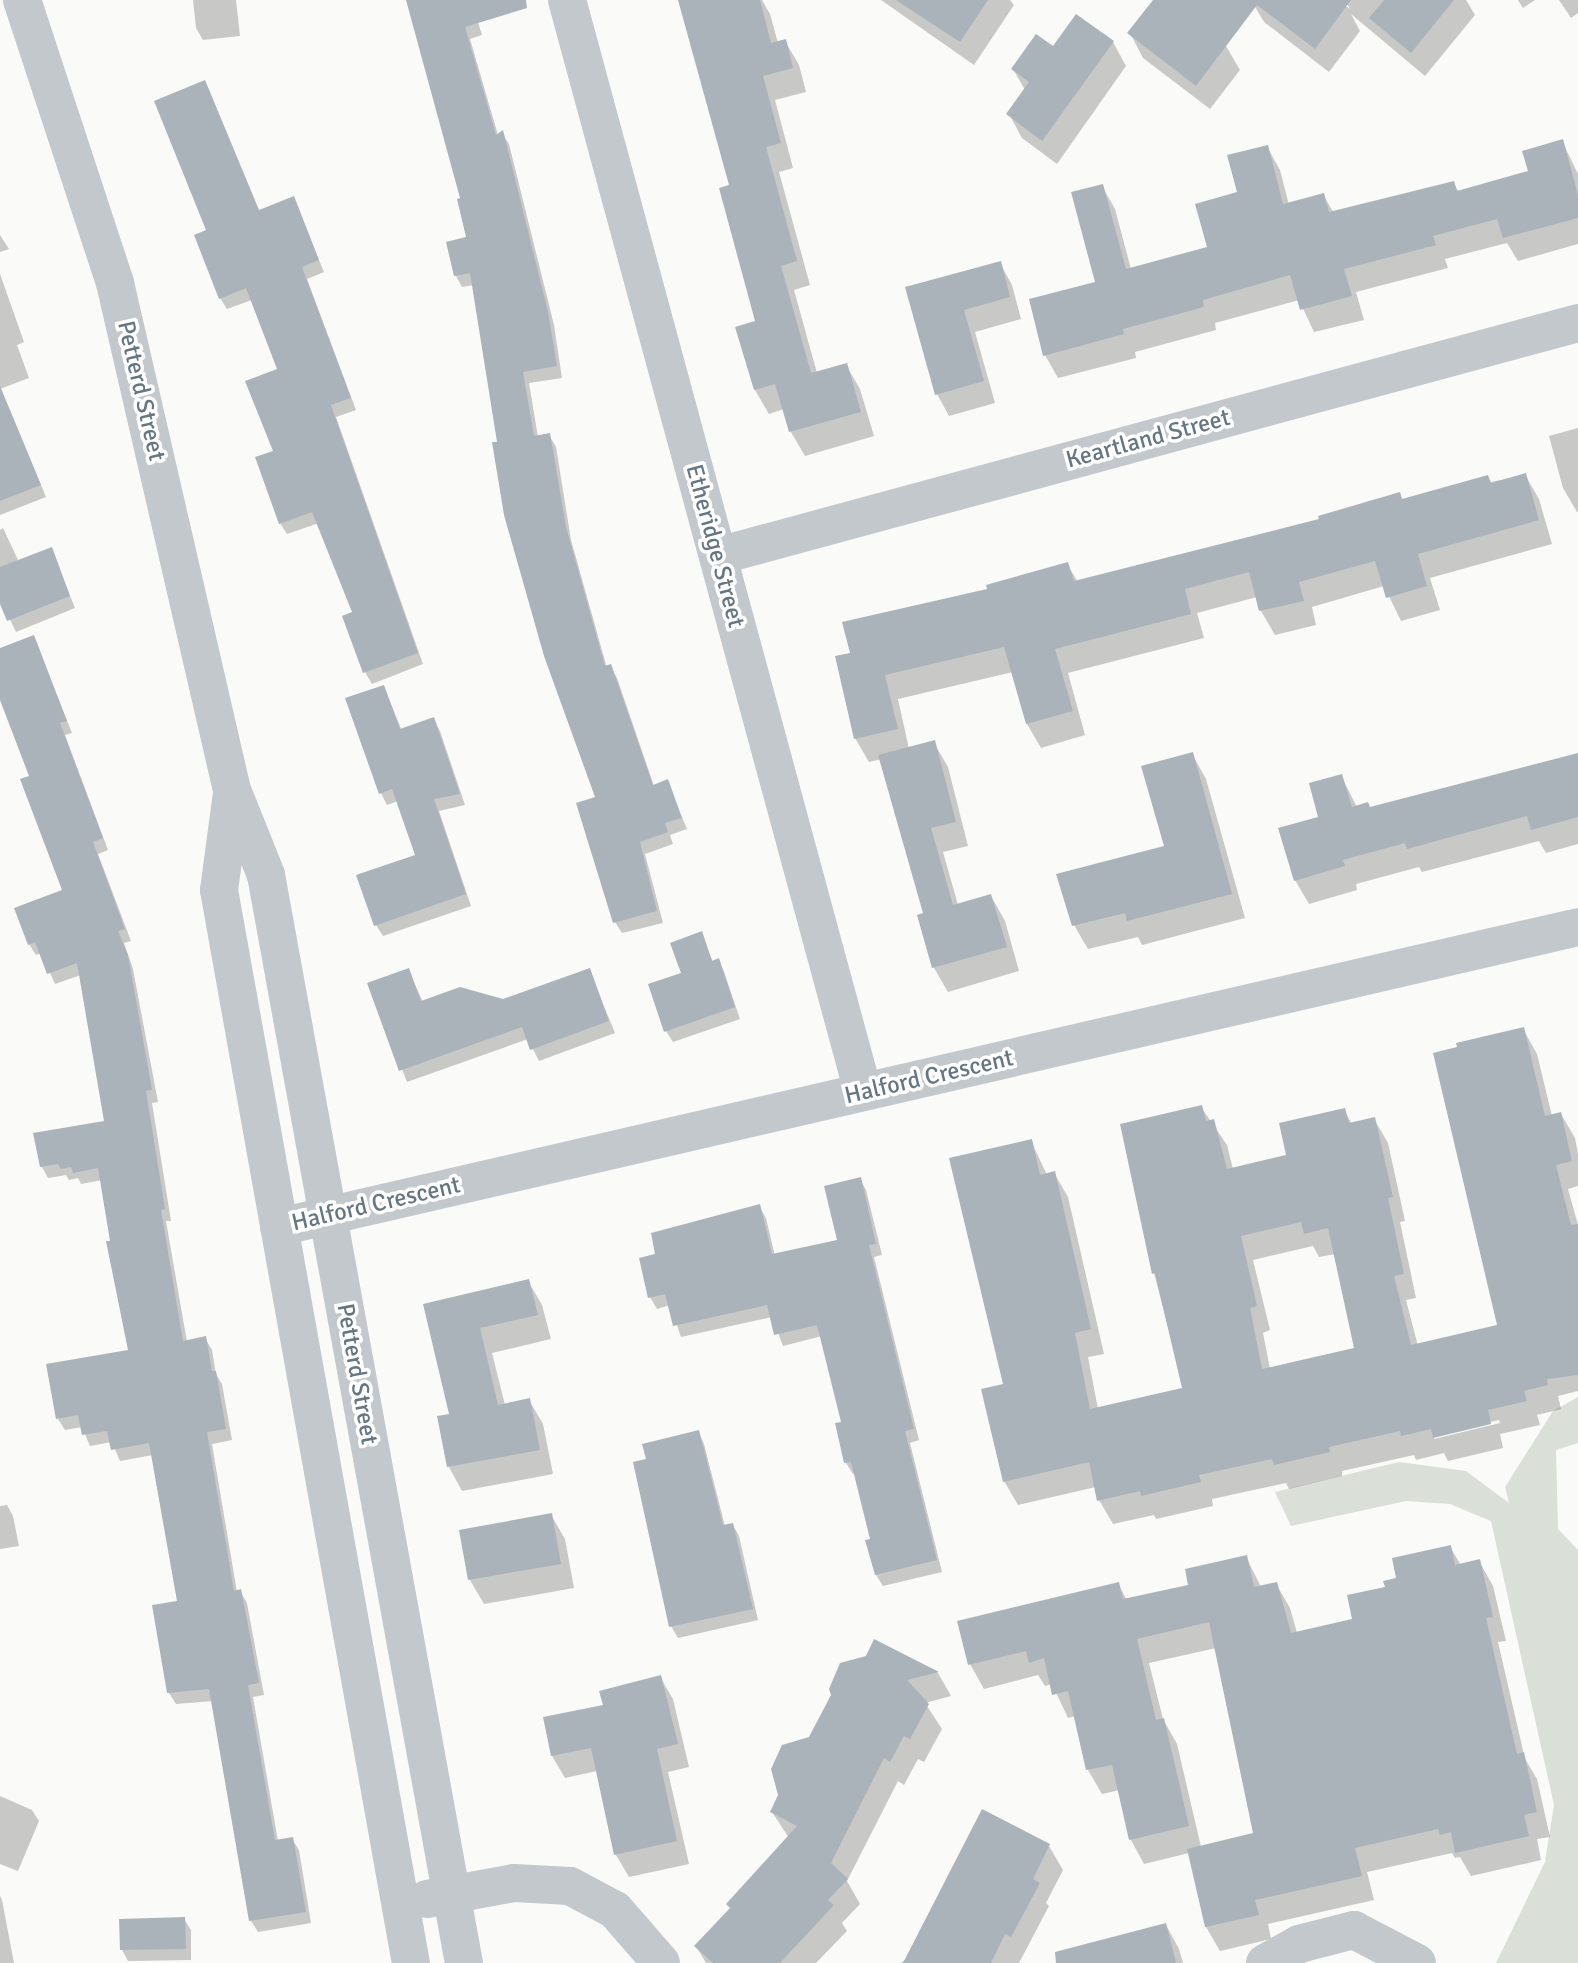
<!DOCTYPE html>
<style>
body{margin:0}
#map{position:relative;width:1578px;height:1963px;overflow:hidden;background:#fafaf8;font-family:Signika,sans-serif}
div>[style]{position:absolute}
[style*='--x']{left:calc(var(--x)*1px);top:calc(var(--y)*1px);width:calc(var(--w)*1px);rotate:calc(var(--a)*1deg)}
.green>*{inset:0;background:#dadfd7}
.shadow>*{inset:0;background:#0003}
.building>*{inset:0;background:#aab3b9}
.minor>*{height:38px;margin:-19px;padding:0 19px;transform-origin:19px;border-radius:19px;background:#c3c8cc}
span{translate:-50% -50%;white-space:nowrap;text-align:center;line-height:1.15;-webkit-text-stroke:7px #fff;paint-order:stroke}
.street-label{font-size:24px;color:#657683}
</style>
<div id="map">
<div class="green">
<i style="clip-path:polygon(1578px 1397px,1578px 1443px,1556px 1450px,1558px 1529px,1578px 1550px,1578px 1963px,1496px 1963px,1545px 1862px,1554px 1805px,1491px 1521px,1450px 1504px,1406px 1501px,1291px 1526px,1275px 1492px,1399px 1462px,1466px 1471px,1509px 1503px,1505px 1487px,1553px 1411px)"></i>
</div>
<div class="shadow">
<i style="clip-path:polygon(193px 0,236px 0,240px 36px,203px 40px,196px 28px)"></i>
<i style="clip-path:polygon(408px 0,471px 0,482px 35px,470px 39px,498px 135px,502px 133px,509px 144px,554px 325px,562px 378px,529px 383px,538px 437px,549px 435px,556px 447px,571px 540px,607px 668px,610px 666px,617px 678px,654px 786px,667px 782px,687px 829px,670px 835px,673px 844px,645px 854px,663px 923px,622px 933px,615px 922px,597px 798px,499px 443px,474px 285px,462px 287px,456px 276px,448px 243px,468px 238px,463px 199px)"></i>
<i style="clip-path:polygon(681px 0,762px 0,770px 14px,778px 43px,785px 41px,799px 65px,806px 92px,775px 100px,793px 168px,779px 172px,810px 285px,794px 290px,817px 373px,846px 365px,860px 389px,874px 436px,805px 456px,791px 432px,784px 409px,769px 414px,755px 390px,758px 322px,731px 186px)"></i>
<i style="clip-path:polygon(881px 0,1010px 0,1014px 5px,974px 65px)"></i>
<i style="clip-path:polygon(1155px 0,1167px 0,1226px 46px,1240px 70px,1210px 109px,1143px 58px,1130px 33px)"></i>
<i style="clip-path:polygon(1251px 0,1338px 0,1350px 9px,1345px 0,1466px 0,1475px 15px,1425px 76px,1351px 14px,1360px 31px,1329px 72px,1264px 22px)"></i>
<i style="clip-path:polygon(1518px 0,1535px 0,1523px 8px)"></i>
<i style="clip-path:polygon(1559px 0,1578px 0,1578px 13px,1571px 18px)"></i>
<i style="clip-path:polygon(1113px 42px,1126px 66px,1057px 164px,1022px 138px,1009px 114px,1025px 90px,1013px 69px,1053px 48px)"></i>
<i style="clip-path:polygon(204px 82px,259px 211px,293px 198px,324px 272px,307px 279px,356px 410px,336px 417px,423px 664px,372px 684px,365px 672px,355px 614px,319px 523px,287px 534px,280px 523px,275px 452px,279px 370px,252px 300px,227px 309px,220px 298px,209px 231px)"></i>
<i style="clip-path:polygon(1562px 141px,1578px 174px,1578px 244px,1518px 261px,1507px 243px,1445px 259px,1448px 268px,1356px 292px,1364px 320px,1314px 332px,1299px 300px,1215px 323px,1216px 330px,1135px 352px,1136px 358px,1058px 378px,1045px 355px,1097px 283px,1102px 186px,1115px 209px,1131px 269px,1209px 248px,1267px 147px,1280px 170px,1289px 205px,1323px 195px,1334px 213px,1453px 183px,1459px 192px,1530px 172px)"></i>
<i style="clip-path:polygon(0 235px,9px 249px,0 252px)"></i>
<i style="clip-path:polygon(1000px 263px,1012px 285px,1021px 319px,975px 332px,995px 403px,949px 416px,937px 394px,907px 288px)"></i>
<i style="clip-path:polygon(0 274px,24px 342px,17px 345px,29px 378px,0 389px)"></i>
<i style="clip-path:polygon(9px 408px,46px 497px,0 515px,0 412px)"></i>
<i style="clip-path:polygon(1578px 428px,1578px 512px,1577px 512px,1563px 488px,1549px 436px)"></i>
<i style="clip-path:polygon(1525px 475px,1539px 499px,1552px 544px,1430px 578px,1440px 610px,1401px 621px,1384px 586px,1312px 607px,1316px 625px,1275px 635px,1261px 611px,1257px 597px,1197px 613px,1204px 638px,1068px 673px,1085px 735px,1041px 748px,1027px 724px,1013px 672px,898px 699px,909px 749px,934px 743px,948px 767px,968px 846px,943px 852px,958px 905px,991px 896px,1005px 921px,1019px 971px,948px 992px,934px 968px,919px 916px,925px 914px,882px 759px,869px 762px,855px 738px,852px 654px,989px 590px,1067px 564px,1078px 582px,1321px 521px,1399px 494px,1403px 500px)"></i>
<i style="clip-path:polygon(3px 528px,19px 562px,51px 549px,75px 608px,16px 632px,0 599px,0 530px)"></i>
<i style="clip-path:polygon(33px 637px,72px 733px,65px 735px,108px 850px,98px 854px,131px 941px,124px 943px,133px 969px,158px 1102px,152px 1103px,171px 1221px,166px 1221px,187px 1342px,205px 1338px,212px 1350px,216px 1374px,222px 1384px,232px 1440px,212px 1444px,237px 1592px,240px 1591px,247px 1603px,264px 1695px,253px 1697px,278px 1841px,292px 1839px,299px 1850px,311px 1923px,258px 1932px,251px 1921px,213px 1701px,176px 1704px,169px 1693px,154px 1607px,179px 1602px,153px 1455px,120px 1461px,112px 1442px,90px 1446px,82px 1427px,65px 1430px,58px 1419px,130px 1351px,102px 1180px,81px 1184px,78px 1178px,69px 1180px,66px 1175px,48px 1178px,42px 1167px,35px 1134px,106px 1123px,81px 975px,55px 984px,41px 953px,36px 955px,29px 944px,64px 891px,31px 777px,0 695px,0 650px)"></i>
<i style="clip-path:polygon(384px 687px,402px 731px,433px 720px,440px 731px,465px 805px,439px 811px,471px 906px,383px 936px,376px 925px,417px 856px,398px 801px,387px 805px,381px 793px)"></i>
<i style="clip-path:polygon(1192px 754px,1206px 779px,1245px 918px,1142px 945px,1138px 937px,1088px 949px,1074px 925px,1166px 848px)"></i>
<i style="clip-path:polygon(1578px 755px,1578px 844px,1546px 853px,1539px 841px,1422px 872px,1419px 867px,1356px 884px,1357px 890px,1309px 904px,1295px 880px,1341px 776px,1357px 807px,1370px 809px)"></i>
<i style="clip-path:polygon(701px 934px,713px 962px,718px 960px,724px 972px,740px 1019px,673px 1042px,666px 1031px,683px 974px)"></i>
<i style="clip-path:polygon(408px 970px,423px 1002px,504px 1001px,589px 970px,615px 1033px,539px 1061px,528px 1039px,407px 1082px,369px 984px)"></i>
<i style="clip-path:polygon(evenodd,1523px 1029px,1537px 1054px,1552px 1116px,1561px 1114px,1575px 1138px,1578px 1154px,1578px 1186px,1568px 1189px,1578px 1225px,1578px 1391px,1558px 1396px,1561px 1409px,1537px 1415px,1540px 1425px,1500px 1434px,1503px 1448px,1448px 1461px,1444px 1453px,1416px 1460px,1414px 1455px,1342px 1471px,1342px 1476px,1289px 1489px,1286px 1483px,1212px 1499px,1213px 1506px,1156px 1519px,1154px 1515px,1113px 1524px,1099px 1500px,1096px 1487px,1018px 1505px,1004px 1481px,1005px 1385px,1031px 1141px,1047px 1175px,1054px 1173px,1068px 1197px,1104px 1354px,1088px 1357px,1098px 1409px,1184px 1389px,1154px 1273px,1201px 1107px,1227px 1145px,1233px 1169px,1289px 1156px,1344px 1110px,1352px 1124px,1374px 1119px,1388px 1143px,1405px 1221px,1400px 1222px,1416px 1298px,1406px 1300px,1418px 1346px,1499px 1327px,1523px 1029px,1313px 1246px,1319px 1257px,1336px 1254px,1357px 1349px,1270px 1369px,1263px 1333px,1270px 1330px,1253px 1260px,1313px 1246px,1523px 1029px,1499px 1420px,1500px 1423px,1434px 1439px,1434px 1435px,1499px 1420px)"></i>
<i style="clip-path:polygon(860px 1179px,866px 1190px,882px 1255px,874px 1257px,919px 1440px,910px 1443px,942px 1572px,883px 1586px,876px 1575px,867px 1541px,872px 1540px,856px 1474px,853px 1474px,846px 1463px,837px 1424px,844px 1423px,822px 1336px,783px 1346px,772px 1317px,681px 1337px,670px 1305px,657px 1309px,650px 1297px,657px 1255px,759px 1206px,766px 1218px,775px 1256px,839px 1241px)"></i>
<i style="clip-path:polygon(528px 1281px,542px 1305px,551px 1339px,492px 1353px,505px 1405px,529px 1400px,543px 1424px,553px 1474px,462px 1491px,449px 1467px,439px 1418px,451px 1416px,425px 1305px)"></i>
<i style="clip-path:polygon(698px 1432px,704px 1444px,725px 1526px,733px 1525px,739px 1536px,758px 1620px,678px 1638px,671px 1626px,648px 1460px)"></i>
<i style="clip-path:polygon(7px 1505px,13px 1516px,19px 1546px,0 1549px,0 1506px)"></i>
<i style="clip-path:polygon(551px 1515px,565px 1539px,574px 1588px,484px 1604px,470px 1580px,461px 1532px)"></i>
<i style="clip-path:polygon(evenodd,1450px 1547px,1461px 1565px,1479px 1561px,1493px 1586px,1506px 1641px,1498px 1642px,1525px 1759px,1537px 1779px,1550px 1837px,1537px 1839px,1541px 1860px,1471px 1876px,1460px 1857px,1455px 1858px,1452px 1853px,1367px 1872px,1374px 1900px,1268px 1924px,1271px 1939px,1220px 1951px,1206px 1927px,1189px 1853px,1144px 1864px,1131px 1840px,1120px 1790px,1102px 1794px,1088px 1770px,1076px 1716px,1068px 1718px,1052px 1684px,1045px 1686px,1038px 1675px,984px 1689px,970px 1664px,959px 1622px,1118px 1584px,1127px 1600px,1191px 1586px,1246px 1557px,1261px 1587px,1276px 1584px,1290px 1608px,1297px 1633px,1355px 1620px,1398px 1579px,1450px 1547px,1216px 1648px,1255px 1834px,1201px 1847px,1177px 1744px,1163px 1719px,1149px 1663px,1216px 1648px)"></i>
<i style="clip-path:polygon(875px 1642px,938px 1673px,951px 1696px,925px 1703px,942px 1729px,924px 1762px,918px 1759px,904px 1785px,898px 1781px,847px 1881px,860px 1904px,842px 1923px,847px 1931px,816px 1963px,706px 1963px,696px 1946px,731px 1909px,789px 1838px,772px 1812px,810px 1739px)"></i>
<i style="clip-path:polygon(660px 1677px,673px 1699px,689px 1767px,668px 1772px,689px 1864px,629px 1877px,616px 1855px,597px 1771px,565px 1778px,552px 1756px,605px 1707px)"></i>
<i style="clip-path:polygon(0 1796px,32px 1810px,39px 1821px,18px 1871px,0 1864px)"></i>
<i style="clip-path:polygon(1049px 1846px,1063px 1870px,1046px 1903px,1049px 1906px,1019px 1963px,901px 1963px)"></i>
<i style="clip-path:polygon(0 1896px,2px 1900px,14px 1963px,0 1963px)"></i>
<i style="clip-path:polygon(184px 1919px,191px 1930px,191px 1960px,128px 1961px,122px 1950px)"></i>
<i style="clip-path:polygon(1166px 1925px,1179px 1949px,1183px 1963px,1088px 1963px)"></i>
</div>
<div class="building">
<i style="clip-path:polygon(406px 0,526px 0,527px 8px,465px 27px,496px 135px,503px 130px,548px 312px,557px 366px,523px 372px,534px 436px,550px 433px,566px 527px,605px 666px,611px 664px,653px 785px,668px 779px,682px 818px,665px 823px,668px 832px,640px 842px,657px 911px,613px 923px,576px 803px,595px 797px,544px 656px,504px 515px,492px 442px,497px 442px,470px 273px,454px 276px,446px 242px,466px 237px,457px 199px,460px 198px)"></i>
<i style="clip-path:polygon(678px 0,760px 0,771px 43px,786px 39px,793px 68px,763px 76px,781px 143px,766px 147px,797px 261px,781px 266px,811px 373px,847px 363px,861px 412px,789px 432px,775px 384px,754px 390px,735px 327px,755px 321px,719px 188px,729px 185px)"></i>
<i style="clip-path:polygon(896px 0,988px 0,960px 42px)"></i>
<i style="clip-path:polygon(1153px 0,1351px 0,1315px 49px,1257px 5px,1196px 86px,1127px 33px)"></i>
<i style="clip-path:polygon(1384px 0,1454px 0,1411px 53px,1369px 18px)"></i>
<i style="clip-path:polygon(1076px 14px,1114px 41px,1042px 141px,1006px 114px,1029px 82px,1011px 69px,1036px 34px,1053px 46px)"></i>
<i style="clip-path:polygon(205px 80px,259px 210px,294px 196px,319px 260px,302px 267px,351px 398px,331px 405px,418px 653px,363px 673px,342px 616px,352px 612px,312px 512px,279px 524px,255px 457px,273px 451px,245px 381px,277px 369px,246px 288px,219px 299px,194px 235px,206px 230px,154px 101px)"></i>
<i style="clip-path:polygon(1563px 139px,1578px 195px,1578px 218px,1503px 238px,1497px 219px,1433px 236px,1436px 245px,1344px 269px,1352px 296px,1300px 310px,1290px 275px,1203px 300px,1204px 307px,1123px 329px,1124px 334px,1043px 356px,1029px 299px,1095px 282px,1071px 192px,1103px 184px,1126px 269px,1207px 247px,1195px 204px,1237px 192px,1227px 155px,1268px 145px,1283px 204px,1324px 193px,1329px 212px,1454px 181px,1457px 191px,1528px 171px,1522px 151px)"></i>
<i style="clip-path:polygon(1001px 261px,1010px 297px,964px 310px,984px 381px,935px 395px,905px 287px)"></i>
<i style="clip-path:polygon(0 386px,41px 485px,0 501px)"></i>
<i style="clip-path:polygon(1526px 473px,1539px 520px,1418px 554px,1427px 586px,1386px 598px,1375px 561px,1299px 582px,1304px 601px,1259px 611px,1249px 572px,1185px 589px,1191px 614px,1055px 649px,1073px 711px,1026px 724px,1004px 647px,885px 675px,898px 729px,854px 739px,835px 656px,850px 653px,842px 622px,987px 589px,986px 585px,1068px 562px,1074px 581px,1319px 519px,1318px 516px,1400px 492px,1402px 499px,1488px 475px,1491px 483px)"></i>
<i style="clip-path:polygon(52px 547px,70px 596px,7px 621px,0 604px,0 567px)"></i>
<i style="clip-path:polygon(34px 635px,67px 721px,60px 723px,103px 838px,93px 842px,125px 929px,118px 931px,128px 955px,152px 1090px,146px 1091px,165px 1209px,161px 1210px,183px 1341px,206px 1336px,212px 1371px,216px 1371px,226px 1429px,207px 1432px,234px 1591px,241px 1589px,259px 1683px,248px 1685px,275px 1840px,293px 1837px,306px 1912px,249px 1921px,209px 1689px,167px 1693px,152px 1605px,177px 1601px,149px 1443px,111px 1450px,107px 1431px,82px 1435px,78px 1415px,56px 1419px,46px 1364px,128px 1350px,106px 1241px,110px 1241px,98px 1168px,73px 1173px,71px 1167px,61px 1169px,58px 1164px,40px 1167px,33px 1133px,104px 1121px,77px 963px,47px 974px,35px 942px,28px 945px,14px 908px,62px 890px,20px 779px,29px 776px,0 700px,0 648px)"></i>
<i style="clip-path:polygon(384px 685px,400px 729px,434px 717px,460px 794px,434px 799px,466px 894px,374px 926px,356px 875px,415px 855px,392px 789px,379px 794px,345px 698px)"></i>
<i style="clip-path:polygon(935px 740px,956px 822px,931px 828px,953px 905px,991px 894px,1007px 947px,932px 968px,917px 915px,923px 913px,878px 755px)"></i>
<i style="clip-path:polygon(1193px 752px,1232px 894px,1127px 921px,1125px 913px,1072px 926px,1056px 874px,1164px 846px,1141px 766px)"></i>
<i style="clip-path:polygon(1578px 753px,1578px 817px,1531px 830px,1527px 816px,1407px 849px,1405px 843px,1343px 860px,1345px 866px,1294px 881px,1278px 828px,1318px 817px,1309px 783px,1342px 774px,1352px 807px,1368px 802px,1370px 807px)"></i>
<i style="clip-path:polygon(702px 931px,712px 961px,719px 958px,735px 1007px,664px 1032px,648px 984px,681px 973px,670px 943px)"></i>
<i style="clip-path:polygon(409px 968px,421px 1001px,460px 987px,503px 999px,590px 968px,609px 1021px,530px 1050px,522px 1027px,399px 1071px,367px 983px)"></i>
<i style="clip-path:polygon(evenodd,1524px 1027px,1545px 1116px,1561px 1112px,1572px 1161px,1556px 1165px,1571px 1225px,1578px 1224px,1578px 1375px,1547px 1379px,1548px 1385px,1524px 1391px,1527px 1401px,1488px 1410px,1491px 1424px,1433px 1438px,1431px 1429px,1401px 1436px,1400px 1431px,1329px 1447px,1330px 1452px,1274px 1465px,1272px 1459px,1199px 1475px,1201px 1482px,1141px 1496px,1140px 1491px,1097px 1501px,1089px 1462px,1003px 1482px,981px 1389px,1003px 1384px,949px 1158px,1032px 1139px,1040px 1175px,1055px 1171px,1091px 1329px,1075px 1333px,1090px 1409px,1182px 1388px,1155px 1273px,1152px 1274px,1120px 1124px,1202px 1105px,1206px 1121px,1214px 1119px,1227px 1169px,1286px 1155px,1279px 1123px,1345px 1108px,1349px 1123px,1375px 1117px,1393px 1197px,1388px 1198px,1404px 1274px,1394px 1276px,1411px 1345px,1497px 1325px,1433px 1053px,1457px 1047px,1456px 1043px,1524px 1027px,1301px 1222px,1304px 1234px,1328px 1228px,1354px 1348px,1262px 1369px,1250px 1308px,1257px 1306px,1241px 1236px,1301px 1222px)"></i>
<i style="clip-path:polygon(861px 1177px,876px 1244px,869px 1245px,914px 1429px,905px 1431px,937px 1560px,875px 1575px,865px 1540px,870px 1539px,851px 1462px,844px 1463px,835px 1423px,841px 1422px,817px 1325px,774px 1335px,767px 1305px,673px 1326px,665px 1294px,648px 1298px,639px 1258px,655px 1254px,651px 1233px,760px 1204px,772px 1254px,837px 1240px,824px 1186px)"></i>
<i style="clip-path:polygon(529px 1279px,538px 1315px,480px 1328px,498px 1405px,530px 1398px,540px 1450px,447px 1467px,437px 1416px,449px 1414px,423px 1304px)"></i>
<i style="clip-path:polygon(699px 1430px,723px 1525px,733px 1523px,753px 1609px,669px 1627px,633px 1462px,646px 1459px,642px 1444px)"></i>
<i style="clip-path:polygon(552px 1513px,561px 1564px,468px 1580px,459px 1530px)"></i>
<i style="clip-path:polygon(1451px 1545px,1455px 1565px,1480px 1559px,1493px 1617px,1486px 1618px,1517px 1754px,1524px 1752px,1537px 1812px,1524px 1815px,1529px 1836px,1455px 1853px,1451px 1832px,1440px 1835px,1438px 1829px,1355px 1848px,1362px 1876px,1255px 1900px,1259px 1915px,1205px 1927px,1187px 1849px,1253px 1833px,1209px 1622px,1137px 1639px,1156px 1720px,1164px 1718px,1189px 1826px,1129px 1840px,1112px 1765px,1086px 1770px,1068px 1691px,1052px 1695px,1044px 1658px,1029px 1663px,1026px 1651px,968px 1665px,957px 1621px,1119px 1582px,1123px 1599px,1188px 1585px,1185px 1569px,1247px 1555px,1254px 1587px,1277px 1582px,1291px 1633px,1352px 1619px,1347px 1595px,1385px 1587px,1383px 1581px,1396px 1578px,1392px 1558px)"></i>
<i style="clip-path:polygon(874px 1639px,939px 1672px,907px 1680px,929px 1704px,910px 1739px,904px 1736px,890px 1762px,884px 1758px,831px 1863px,848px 1879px,828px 1900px,834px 1905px,780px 1963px,713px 1963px,694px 1946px,730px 1908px,726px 1904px,797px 1826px,770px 1812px,778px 1795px,771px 1769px,782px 1745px,809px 1737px,831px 1695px,829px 1689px,840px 1663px,866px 1656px)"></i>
<i style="clip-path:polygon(661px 1675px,678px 1744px,657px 1749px,677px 1841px,614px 1855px,591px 1748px,551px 1756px,543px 1717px,603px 1705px,599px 1691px)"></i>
<i style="clip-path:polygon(982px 1809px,1050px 1844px,1033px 1879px,1040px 1883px,1011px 1937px,1005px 1934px,991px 1963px,903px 1963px)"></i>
<i style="clip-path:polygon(185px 1917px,186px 1949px,120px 1950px,119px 1919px)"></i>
<i style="clip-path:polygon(1166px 1923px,1176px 1963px,1056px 1963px,1055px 1952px)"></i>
</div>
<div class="minor">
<i style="--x:22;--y:0;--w:298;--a:71.8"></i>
<i style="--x:115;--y:283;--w:520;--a:77.01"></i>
<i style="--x:232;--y:790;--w:92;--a:68.2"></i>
<i style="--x:266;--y:875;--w:1106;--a:79.69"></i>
<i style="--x:567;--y:0;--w:1131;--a:74.83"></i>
<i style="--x:718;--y:556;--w:891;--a:-15.16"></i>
<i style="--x:232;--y:793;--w:98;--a:97.6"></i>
<i style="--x:219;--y:890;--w:1090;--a:79.86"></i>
<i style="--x:279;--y:1227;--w:1333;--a:-13"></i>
<i style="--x:427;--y:1899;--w:88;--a:-10.4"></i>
<i style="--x:514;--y:1883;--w:56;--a:3.1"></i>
<i style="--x:570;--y:1886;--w:51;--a:28.1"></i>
<i style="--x:615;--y:1910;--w:70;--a:49"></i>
<i style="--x:1265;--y:1963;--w:39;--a:-29"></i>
<i style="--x:1299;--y:1944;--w:57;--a:-14.3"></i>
<i style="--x:1354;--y:1930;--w:71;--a:27.6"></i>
</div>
<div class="street-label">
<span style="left:141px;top:391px;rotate:77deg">Petterd Street</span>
<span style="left:1148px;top:439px;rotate:-15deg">Keartland Street</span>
<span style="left:715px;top:546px;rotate:75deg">Etheridge Street</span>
<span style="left:929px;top:1077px;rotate:-13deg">Halford Crescent</span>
<span style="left:376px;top:1204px;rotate:-13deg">Halford Crescent</span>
<span style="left:357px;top:1374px;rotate:80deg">Petterd Street</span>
</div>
</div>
